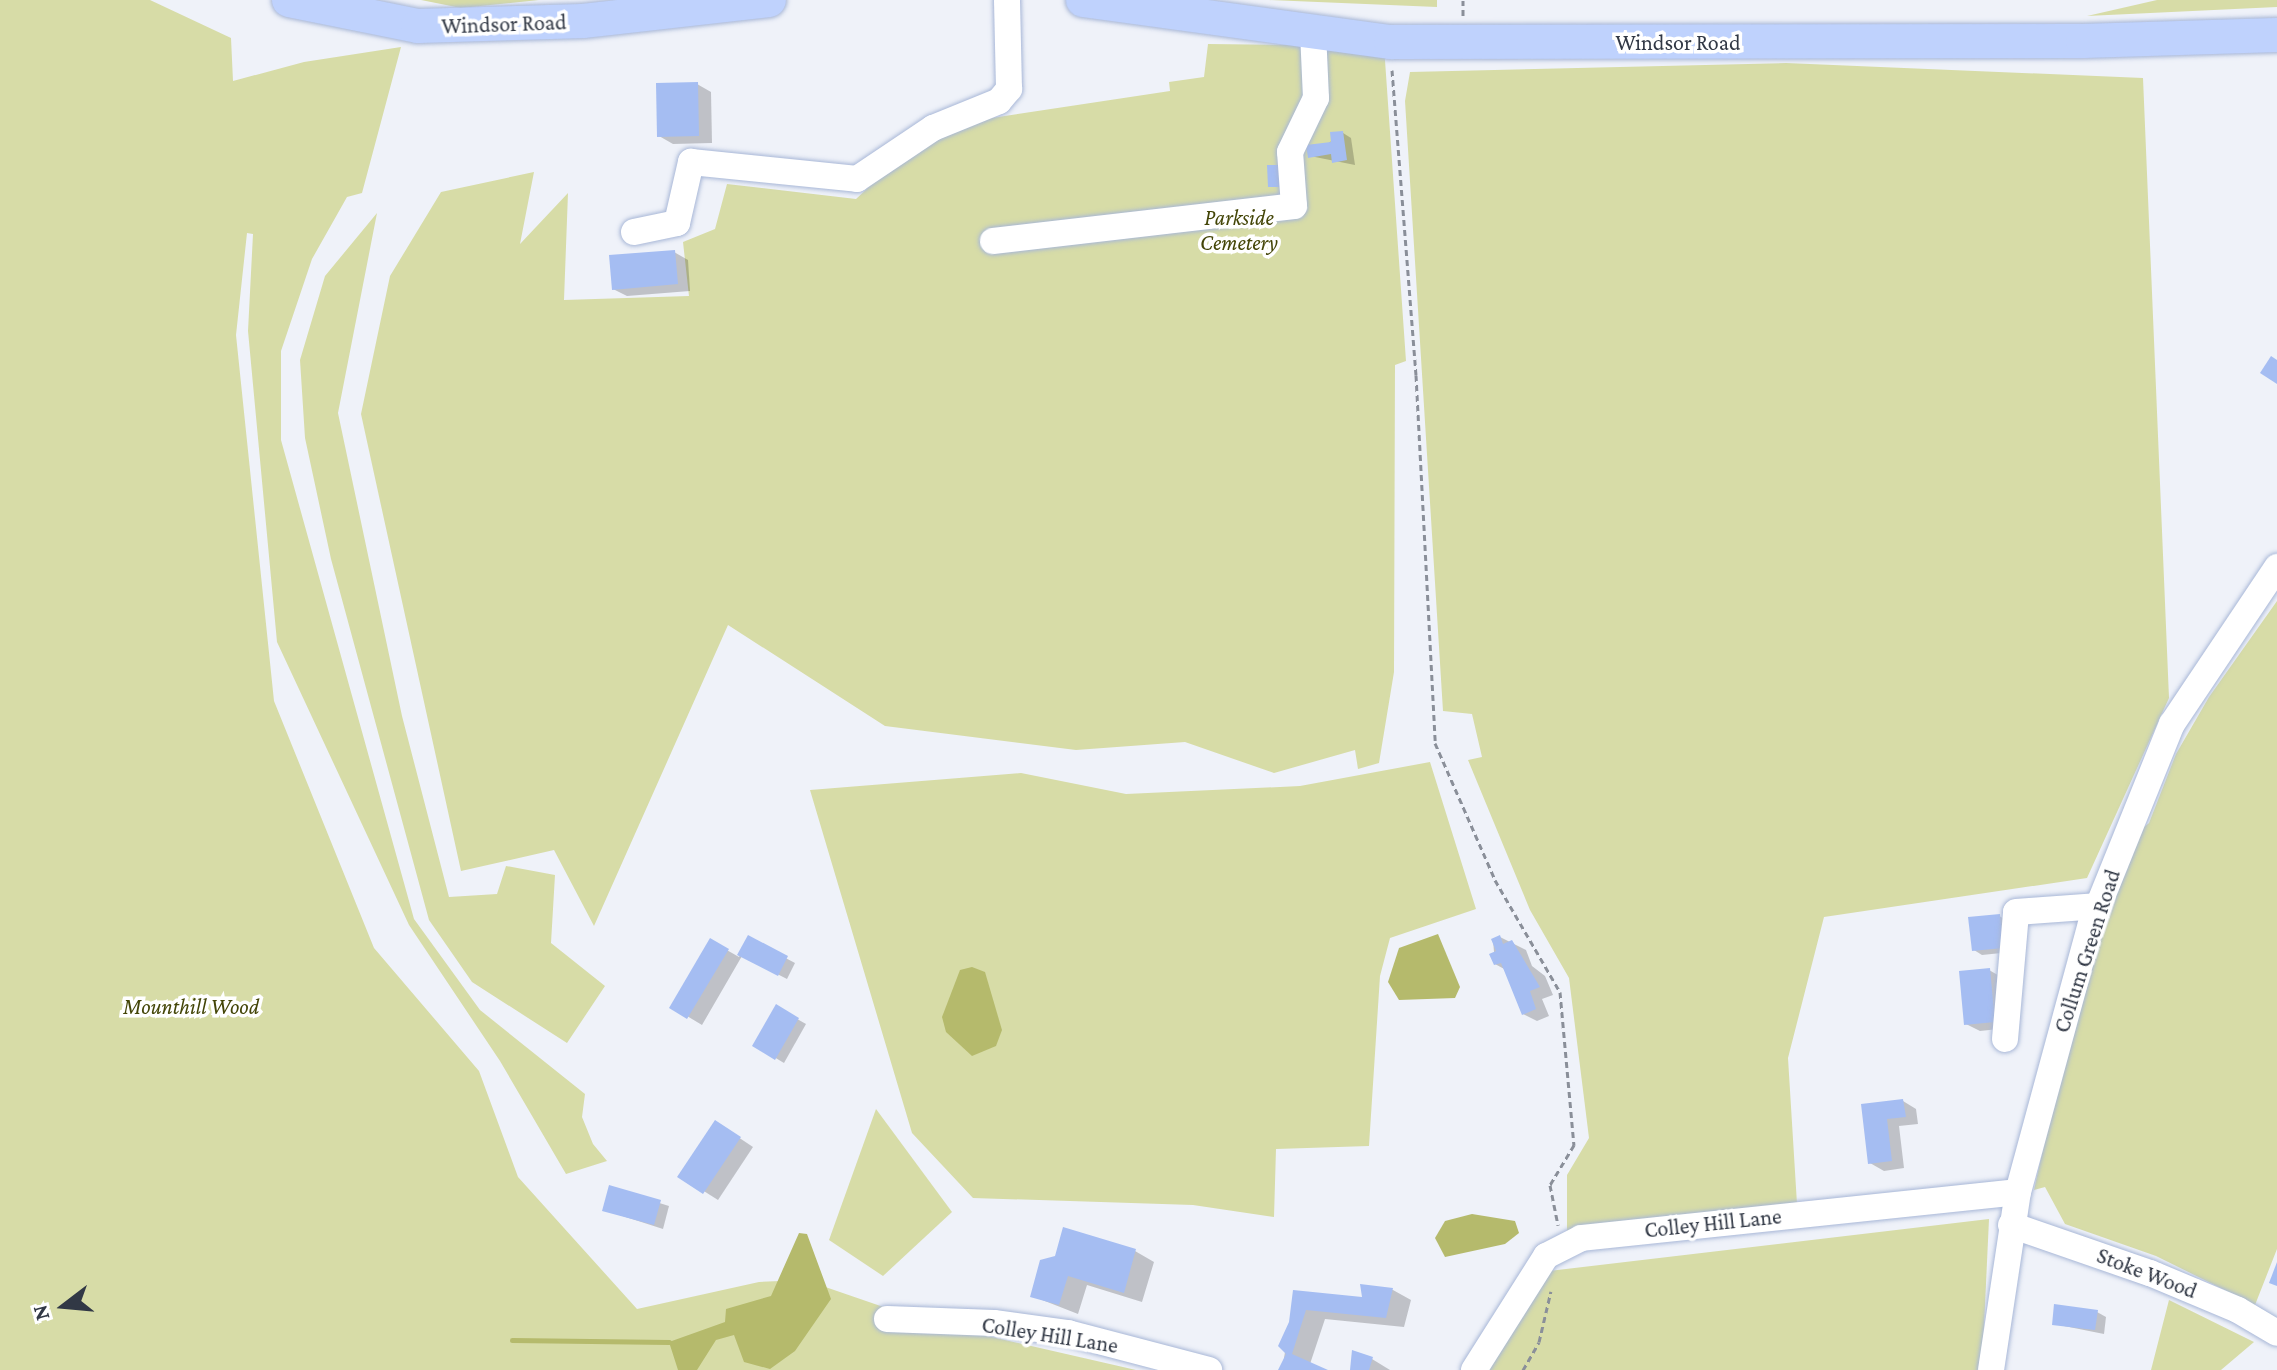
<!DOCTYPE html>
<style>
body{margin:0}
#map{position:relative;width:2277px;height:1370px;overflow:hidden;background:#eff2f9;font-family:"Crimson Pro",serif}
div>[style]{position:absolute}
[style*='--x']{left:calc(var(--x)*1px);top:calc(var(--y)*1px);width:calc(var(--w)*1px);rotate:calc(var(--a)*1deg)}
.green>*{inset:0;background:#d7dca7}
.water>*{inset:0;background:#b5ba6c}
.shadow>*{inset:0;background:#0003}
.stream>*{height:5px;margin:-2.5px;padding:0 2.5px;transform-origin:2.5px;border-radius:2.5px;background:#b5ba6c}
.building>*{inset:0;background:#a5bdf2}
.path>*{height:3px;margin-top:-1.5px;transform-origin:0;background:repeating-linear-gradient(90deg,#8a8f99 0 6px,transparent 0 10px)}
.roads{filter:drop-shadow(0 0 2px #a8b7d7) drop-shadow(0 0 2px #a8b7d7)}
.minor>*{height:26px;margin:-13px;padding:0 13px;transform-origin:13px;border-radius:13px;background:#fff}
.major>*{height:34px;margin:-17px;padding:0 17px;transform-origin:17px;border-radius:17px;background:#bfd2fd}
span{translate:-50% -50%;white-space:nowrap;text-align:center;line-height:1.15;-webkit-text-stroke:7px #fff;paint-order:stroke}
.street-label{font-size:22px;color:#313845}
.park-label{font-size:22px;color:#434507;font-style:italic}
.north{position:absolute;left:24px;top:1266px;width:80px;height:80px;-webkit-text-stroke:6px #fff;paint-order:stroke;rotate:254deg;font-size:22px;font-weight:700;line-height:32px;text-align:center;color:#313845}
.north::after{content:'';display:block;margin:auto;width:28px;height:36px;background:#313845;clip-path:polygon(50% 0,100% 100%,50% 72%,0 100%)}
</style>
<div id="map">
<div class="green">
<i style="clip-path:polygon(0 0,150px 0,231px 38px,233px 81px,304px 62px,401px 47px,362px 193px,347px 197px,312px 259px,281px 351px,281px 440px,414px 919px,480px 1010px,585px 1094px,582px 1117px,593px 1144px,607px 1161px,566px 1174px,500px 1061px,409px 925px,277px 642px,248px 331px,253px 234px,247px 233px,236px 335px,274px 701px,374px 948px,479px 1071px,518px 1177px,637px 1309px,759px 1282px,805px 1280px,930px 1323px,1136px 1370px,0 1370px)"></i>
<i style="clip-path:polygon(421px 0,539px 0,461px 8px)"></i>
<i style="clip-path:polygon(1269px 0,1437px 0,1437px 7px)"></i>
<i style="clip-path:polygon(2157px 0,2277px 0,2277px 7px,2087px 16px)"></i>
<i style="clip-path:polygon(1208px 44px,1384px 46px,1406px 361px,1395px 365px,1394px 672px,1379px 763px,1358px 769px,1355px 750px,1274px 773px,1185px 742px,1076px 750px,885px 726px,728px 625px,594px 926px,554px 850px,461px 871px,361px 414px,390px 276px,441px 192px,534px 172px,520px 244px,568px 193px,564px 300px,689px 296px,683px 242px,715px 229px,727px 184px,856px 199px,917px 142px,985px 119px,1170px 91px,1169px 82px,1204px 77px)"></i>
<i style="clip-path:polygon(1786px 63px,2143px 78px,2169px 698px,2087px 878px,1824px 917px,1788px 1058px,1797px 1204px,1567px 1232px,1567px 1175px,1589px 1138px,1569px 978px,1530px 910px,1468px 760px,1482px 757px,1472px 714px,1443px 711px,1405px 101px,1410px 72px)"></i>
<i style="clip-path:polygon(377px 213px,338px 413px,402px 716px,449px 897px,497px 894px,506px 866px,555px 875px,551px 943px,605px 986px,567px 1043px,472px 982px,429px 920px,331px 559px,305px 438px,300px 360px,325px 276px)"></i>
<i style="clip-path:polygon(2277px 601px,2277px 1249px,2255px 1305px,2156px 1256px,2065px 1224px,2045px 1187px,2034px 1190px,2066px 1044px,2135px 835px,2149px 823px,2176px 754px,2209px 697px)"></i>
<i style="clip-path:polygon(1430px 762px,1476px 909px,1390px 938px,1380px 976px,1369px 1146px,1276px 1149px,1274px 1217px,1193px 1205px,973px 1198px,912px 1133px,810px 790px,1021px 773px,1126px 794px,1300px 786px)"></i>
<i style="clip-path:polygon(876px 1109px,952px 1212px,883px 1276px,829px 1240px)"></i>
<i style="clip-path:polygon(1989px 1219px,1982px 1370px,1484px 1370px,1549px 1271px)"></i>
<i style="clip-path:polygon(2169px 1300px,2254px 1342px,2221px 1370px,2063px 1370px,2151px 1370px)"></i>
</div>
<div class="water">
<i style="clip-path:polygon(1438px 934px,1460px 987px,1455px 998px,1399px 1000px,1388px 982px,1399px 948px)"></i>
<i style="clip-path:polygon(972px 967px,985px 972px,1002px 1030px,996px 1046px,972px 1056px,946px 1032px,942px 1017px,960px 970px)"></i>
<i style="clip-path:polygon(1472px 1214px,1515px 1221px,1519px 1233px,1505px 1244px,1445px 1257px,1435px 1238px,1445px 1221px)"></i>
<i style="clip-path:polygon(799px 1233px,807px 1234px,831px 1299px,795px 1351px,770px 1369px,744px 1362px,734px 1335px,716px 1340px,697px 1370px,678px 1370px,669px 1342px,725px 1322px,726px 1309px,771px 1296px)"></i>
</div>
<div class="shadow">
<i style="clip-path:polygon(697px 84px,711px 92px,712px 143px,673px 144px,659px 136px)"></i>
<i style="clip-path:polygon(1343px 133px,1351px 138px,1355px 165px,1310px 156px)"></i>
<i style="clip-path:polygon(674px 252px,688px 260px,690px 291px,627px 296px,613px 289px)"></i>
<i style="clip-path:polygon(1999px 916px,2008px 921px,2011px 952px,1982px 955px,1974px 950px)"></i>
<i style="clip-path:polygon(1500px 937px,1526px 950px,1532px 966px,1545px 976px,1553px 995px,1542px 999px,1549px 1016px,1537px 1021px,1523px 1014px,1506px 970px,1495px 964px,1493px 940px)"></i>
<i style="clip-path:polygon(748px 938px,795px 963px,787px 979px,742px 956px,702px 1025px,672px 1007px,711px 941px,739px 957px)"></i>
<i style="clip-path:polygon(1989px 970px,2003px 978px,2008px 1028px,1980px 1031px,1966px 1024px)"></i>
<i style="clip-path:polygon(776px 1007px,806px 1024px,784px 1063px,754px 1045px)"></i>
<i style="clip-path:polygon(1903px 1101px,1916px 1109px,1918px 1124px,1899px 1126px,1904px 1168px,1884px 1171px,1870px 1163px,1863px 1106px)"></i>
<i style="clip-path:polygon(729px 1131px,753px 1147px,718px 1200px,680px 1176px)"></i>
<i style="clip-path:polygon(611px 1188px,669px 1206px,663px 1229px,604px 1210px)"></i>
<i style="clip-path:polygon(1135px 1251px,1154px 1262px,1142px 1302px,1087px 1285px,1078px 1314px,1032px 1296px,1042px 1262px)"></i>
<i style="clip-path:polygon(1363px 1286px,1393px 1290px,1411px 1300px,1404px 1327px,1325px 1319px,1310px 1364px,1323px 1370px,1282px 1370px,1295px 1292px,1364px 1300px)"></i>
<i style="clip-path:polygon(2097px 1312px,2106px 1317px,2104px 1334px,2054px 1324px)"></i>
<i style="clip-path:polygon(1372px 1359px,1390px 1370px,1352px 1370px)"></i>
</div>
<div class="stream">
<i style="--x:512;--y:1340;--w:157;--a:0.7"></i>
</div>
<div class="building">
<i style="clip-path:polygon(698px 82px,699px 136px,657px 137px,656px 83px)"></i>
<i style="clip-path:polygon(1343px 131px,1347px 160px,1332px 163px,1331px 154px,1308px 158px,1306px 145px,1331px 142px,1330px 132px)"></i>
<i style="clip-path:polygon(1267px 165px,1281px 165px,1283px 187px,1268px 187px)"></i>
<i style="clip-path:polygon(675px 250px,678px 284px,612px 290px,609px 255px)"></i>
<i style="clip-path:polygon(2271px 356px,2277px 360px,2277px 384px,2260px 373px)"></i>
<i style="clip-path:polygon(2000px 914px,2003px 948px,1972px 951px,1968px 917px)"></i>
<i style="clip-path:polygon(748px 935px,788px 956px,778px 976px,737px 955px)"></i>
<i style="clip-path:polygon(1500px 935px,1503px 944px,1512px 940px,1540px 987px,1530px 991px,1536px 1009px,1522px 1015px,1501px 963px,1494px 965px,1489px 954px,1496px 951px,1491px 939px)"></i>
<i style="clip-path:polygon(710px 938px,729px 949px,687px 1019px,669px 1008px)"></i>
<i style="clip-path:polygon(1990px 968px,1995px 1022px,1964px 1025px,1959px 971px)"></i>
<i style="clip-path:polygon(776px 1004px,799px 1018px,775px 1060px,752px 1046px)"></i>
<i style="clip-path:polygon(1903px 1099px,1906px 1117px,1887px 1119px,1892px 1161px,1868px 1164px,1861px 1104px)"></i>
<i style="clip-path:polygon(715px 1120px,741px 1137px,703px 1194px,677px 1177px)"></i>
<i style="clip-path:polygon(609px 1185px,661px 1200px,654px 1225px,602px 1211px)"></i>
<i style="clip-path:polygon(1063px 1227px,1136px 1249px,1124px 1293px,1068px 1276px,1059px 1305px,1030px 1297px,1040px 1260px,1055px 1256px)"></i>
<i style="clip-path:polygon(2277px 1262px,2277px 1286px,2269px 1283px)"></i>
<i style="clip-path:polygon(1360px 1284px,1393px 1288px,1386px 1318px,1306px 1310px,1292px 1354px,1328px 1370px,1278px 1370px,1286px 1354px,1278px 1346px,1289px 1322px,1293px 1290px,1362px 1297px)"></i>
<i style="clip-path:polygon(2054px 1304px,2098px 1310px,2095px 1330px,2052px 1325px)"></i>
<i style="clip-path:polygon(1352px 1350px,1373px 1357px,1369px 1370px,1350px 1370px)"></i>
</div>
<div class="path">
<i style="--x:1463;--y:16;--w:16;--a:-90"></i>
<i style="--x:1392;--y:70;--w:306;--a:85.5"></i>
<i style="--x:1416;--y:375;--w:368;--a:87"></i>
<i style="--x:1435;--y:743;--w:150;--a:66.3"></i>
<i style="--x:1495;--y:880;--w:129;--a:59.9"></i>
<i style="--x:1560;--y:992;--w:154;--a:84.8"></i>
<i style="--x:1574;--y:1145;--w:47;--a:121"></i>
<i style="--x:1550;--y:1185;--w:41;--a:78.7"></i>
<i style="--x:1523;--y:1370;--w:32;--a:-60"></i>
<i style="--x:1539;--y:1342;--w:52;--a:-76.8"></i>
</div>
<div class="roads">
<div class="minor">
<i style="--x:634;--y:232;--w:44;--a:-11.8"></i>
<i style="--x:677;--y:223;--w:63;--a:-77.1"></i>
<i style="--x:691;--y:162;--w:167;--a:5.8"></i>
<i style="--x:857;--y:179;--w:92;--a:-33.9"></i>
<i style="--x:933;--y:128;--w:71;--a:-22.2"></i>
<i style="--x:999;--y:101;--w:16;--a:-50"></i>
<i style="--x:1009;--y:89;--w:89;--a:-91.3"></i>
<i style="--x:993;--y:241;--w:303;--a:-6.6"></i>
<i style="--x:1294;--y:206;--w:54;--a:-94.2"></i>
<i style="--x:1290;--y:152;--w:60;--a:-64.3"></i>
<i style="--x:1316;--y:98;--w:66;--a:-92.6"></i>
<i style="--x:2005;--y:1039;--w:127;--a:-85"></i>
<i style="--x:2016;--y:912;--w:83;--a:-4.1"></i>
<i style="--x:2011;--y:1225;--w:147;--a:19.1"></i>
<i style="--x:2150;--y:1273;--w:95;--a:22.8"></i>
<i style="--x:2238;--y:1310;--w:45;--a:30.5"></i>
<i style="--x:887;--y:1319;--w:107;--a:2.1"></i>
<i style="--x:994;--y:1323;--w:75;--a:7.7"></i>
<i style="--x:1068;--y:1333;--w:146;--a:14.7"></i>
<i style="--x:1474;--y:1370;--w:135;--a:-57.7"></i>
<i style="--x:1546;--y:1256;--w:39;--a:-27"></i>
<i style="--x:1581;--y:1238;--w:439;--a:-6"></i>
<i style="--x:1991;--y:1370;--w:180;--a:-81.4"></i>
<i style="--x:2018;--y:1192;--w:278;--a:-74.8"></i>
<i style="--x:2091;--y:924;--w:216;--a:-68"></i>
<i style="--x:2172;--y:724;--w:189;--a:-56.2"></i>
</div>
<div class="major">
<i style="--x:289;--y:0;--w:132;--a:11.4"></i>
<i style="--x:418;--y:26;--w:165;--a:-1.7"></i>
<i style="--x:583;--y:21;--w:187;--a:-6.4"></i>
<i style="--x:1083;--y:0;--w:311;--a:7.8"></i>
<i style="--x:1391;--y:42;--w:692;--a:-0.08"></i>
<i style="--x:2083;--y:41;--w:194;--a:-1.8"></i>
</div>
</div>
<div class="street-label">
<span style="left:504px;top:24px;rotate:-2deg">Windsor Road</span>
<span style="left:1678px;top:43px">Windsor Road</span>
<span style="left:2087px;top:951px;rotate:-72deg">Collum Green Road</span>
<span style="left:1713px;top:1223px;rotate:-6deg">Colley Hill Lane</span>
<span style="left:2147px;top:1273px;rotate:21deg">Stoke Wood</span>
<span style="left:1050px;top:1335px;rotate:9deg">Colley Hill Lane</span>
</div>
<div class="park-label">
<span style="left:1239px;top:230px">Parkside<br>Cemetery</span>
<span style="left:191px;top:1007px">Mounthill Wood</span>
</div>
<div class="north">N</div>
</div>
